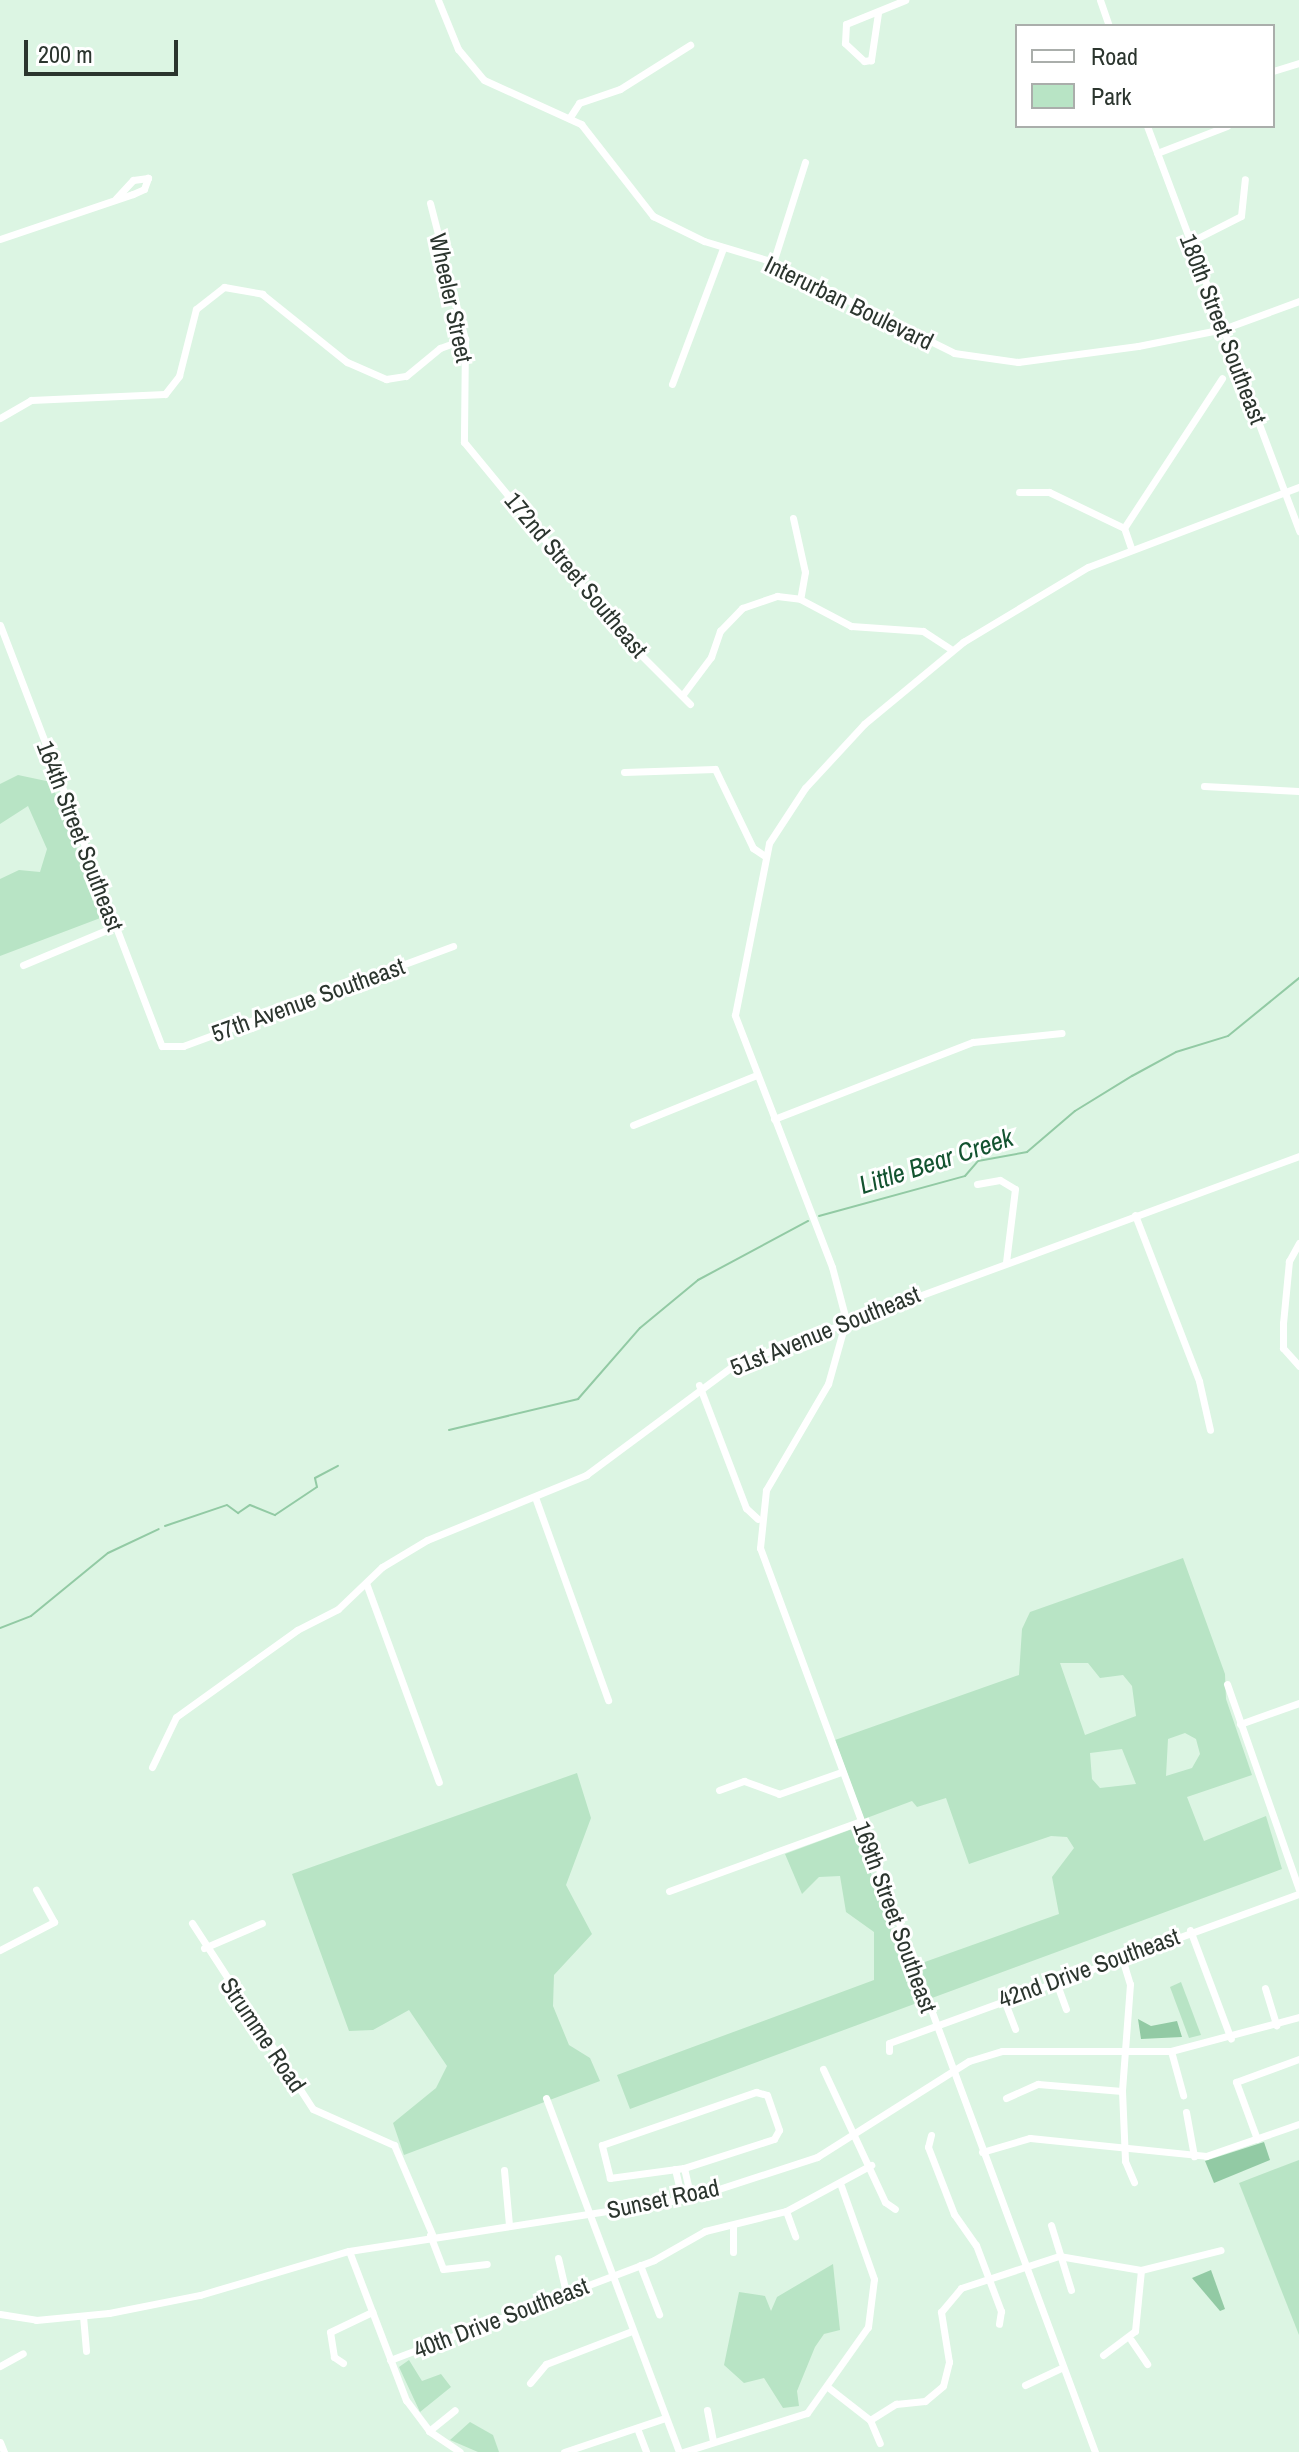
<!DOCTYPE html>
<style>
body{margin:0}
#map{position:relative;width:1299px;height:2452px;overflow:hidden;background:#dcf5e3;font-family:"Archivo Narrow",sans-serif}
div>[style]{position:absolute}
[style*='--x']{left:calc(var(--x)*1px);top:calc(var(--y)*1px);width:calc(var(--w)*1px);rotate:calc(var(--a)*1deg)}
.green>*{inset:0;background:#b8e4c5}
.water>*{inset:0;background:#92caa4}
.stream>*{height:2px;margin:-1px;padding:0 1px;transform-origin:1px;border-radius:1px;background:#92caa4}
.minor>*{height:7px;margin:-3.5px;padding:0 3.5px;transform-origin:3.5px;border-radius:3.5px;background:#fff}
span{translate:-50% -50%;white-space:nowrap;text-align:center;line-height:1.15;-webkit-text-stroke:6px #fff;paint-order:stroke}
.street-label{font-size:24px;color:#2b352e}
.water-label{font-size:26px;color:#135330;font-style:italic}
.legend{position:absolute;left:1015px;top:24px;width:260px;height:104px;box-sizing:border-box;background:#fff;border:2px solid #aaaeab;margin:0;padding:10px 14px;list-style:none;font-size:24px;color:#2b352e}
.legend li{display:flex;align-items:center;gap:16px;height:40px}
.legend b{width:40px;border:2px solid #aaaeab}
.scale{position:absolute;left:24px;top:40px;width:154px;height:36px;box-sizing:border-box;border:4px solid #2b352e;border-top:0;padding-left:10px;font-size:24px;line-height:28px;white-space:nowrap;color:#2b352e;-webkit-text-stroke:6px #fff;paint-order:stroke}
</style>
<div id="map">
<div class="green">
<i style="clip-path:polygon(18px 775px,51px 782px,103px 917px,0 956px,0 879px,19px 870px,40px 872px,47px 849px,28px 806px,0 824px,0 784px)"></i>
<i style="clip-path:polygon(evenodd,1183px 1558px,1225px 1674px,1226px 1699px,1252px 1775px,1187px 1797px,1204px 1841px,1266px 1816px,1282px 1869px,932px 1998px,919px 1964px,1059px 1914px,1052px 1877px,1074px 1848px,1067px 1837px,1051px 1836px,969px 1864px,946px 1798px,917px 1807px,912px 1801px,864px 1819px,835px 1740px,1019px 1675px,1022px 1629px,1030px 1612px,1183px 1558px,1060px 1663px,1088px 1663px,1100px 1678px,1123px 1675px,1132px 1686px,1136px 1716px,1085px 1735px,1060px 1663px,1183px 1558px,1185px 1733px,1196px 1739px,1200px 1754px,1192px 1768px,1166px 1776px,1168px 1739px,1185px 1733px,1183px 1558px,1122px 1749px,1136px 1784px,1100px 1788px,1092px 1779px,1090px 1753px,1122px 1749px)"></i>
<i style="clip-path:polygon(577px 1773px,591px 1818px,566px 1885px,592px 1934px,554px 1975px,553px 2006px,569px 2045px,590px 2058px,600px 2081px,404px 2155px,393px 2123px,436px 2088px,447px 2066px,409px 2010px,373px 2030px,349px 2031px,292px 1874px)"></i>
<i style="clip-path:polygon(855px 1828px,917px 2003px,630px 2109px,617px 2075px,874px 1980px,874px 1932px,846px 1912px,840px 1876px,819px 1877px,802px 1894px,785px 1854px)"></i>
<i style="clip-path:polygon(1181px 1982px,1201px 2035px,1189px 2038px,1170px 1987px)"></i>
<i style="clip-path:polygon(1299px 2160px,1299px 2335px,1239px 2183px)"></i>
<i style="clip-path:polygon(833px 2264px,840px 2330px,824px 2334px,815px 2347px,797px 2391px,799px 2406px,783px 2408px,764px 2378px,744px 2383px,724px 2365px,739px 2292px,765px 2296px,771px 2311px,777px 2297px)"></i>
<i style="clip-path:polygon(409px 2360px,422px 2381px,441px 2374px,451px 2387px,420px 2412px,399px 2367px)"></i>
<i style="clip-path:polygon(470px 2422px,493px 2435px,499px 2452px,478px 2452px,450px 2440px)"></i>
</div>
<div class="water">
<i style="clip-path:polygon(1138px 2019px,1151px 2026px,1177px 2021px,1182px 2037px,1141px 2039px)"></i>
<i style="clip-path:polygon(1264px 2142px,1270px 2160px,1214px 2183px,1205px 2161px)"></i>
<i style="clip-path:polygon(1211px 2270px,1225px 2309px,1220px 2311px,1192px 2278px)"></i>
</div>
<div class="stream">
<i style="--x:819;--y:1216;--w:151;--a:-15.3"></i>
<i style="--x:965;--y:1176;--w:20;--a:-49"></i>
<i style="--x:978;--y:1161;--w:50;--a:-10.4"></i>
<i style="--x:1027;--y:1152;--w:63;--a:-40.5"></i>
<i style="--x:1075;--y:1111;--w:67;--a:-31.6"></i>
<i style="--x:1132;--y:1076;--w:50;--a:-28.6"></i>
<i style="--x:1176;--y:1052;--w:54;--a:-17.1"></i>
<i style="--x:1228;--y:1036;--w:92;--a:-39.2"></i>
<i style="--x:449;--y:1430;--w:133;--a:-13.5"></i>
<i style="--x:578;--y:1399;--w:94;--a:-48.9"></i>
<i style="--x:640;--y:1328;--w:75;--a:-39.6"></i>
<i style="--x:698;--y:1280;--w:125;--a:-28.2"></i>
<i style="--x:165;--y:1526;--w:65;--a:-18.7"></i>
<i style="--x:227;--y:1505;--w:14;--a:36"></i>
<i style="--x:238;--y:1513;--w:14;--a:-34"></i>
<i style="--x:250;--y:1505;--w:27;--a:22"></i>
<i style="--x:275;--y:1515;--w:50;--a:-33.7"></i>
<i style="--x:317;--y:1487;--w:9;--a:-103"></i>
<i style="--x:315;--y:1478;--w:26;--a:-28"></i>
<i style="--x:0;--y:1628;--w:33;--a:-21"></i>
<i style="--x:31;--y:1616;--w:99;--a:-39.3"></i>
<i style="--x:108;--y:1553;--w:56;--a:-25.2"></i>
</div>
<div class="minor">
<i style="--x:438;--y:0;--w:53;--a:67.8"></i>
<i style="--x:458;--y:49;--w:40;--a:50"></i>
<i style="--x:484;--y:80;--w:107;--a:24.4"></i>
<i style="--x:581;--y:124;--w:117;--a:52"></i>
<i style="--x:653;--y:216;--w:57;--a:26.1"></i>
<i style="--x:704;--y:241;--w:66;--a:16.8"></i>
<i style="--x:767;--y:260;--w:209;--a:26.4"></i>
<i style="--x:954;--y:353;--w:65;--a:8"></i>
<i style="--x:1018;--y:362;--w:121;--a:-7.6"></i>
<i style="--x:1138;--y:346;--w:87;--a:-11.3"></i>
<i style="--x:1223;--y:329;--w:81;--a:-20.2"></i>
<i style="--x:1100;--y:0;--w:28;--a:71"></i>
<i style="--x:878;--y:13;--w:48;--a:98.5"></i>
<i style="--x:871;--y:60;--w:7;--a:172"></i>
<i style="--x:864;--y:61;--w:26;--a:-137"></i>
<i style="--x:845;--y:43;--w:19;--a:-87"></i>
<i style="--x:846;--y:24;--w:64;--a:-22.1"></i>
<i style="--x:1273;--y:71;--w:27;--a:-17"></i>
<i style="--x:570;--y:117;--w:17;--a:-57"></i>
<i style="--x:579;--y:103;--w:43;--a:-18.9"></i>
<i style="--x:620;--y:89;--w:83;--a:-32.2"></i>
<i style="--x:1147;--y:126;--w:433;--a:69.4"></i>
<i style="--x:1157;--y:153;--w:75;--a:-21.1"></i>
<i style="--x:430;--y:203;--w:140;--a:75.6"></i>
<i style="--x:465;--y:339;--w:103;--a:90.6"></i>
<i style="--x:464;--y:442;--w:264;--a:50.5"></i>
<i style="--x:632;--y:646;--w:82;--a:45"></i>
<i style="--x:0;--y:239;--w:140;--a:-18.7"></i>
<i style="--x:133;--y:194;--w:12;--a:-24"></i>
<i style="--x:144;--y:189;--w:12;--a:-70"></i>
<i style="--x:148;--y:178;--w:15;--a:172"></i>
<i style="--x:133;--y:180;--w:25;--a:133"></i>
<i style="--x:1190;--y:242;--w:57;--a:-27"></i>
<i style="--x:1241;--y:216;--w:37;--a:-84"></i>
<i style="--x:773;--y:263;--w:106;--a:-72.4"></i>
<i style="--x:672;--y:384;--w:145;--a:-69.4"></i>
<i style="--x:0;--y:418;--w:36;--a:-30"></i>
<i style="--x:31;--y:400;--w:134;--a:-2.6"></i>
<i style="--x:165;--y:394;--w:23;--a:-52"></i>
<i style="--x:179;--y:376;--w:69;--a:-75.8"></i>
<i style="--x:196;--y:309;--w:36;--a:-38"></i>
<i style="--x:224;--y:287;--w:39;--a:10"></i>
<i style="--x:262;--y:294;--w:109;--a:38.7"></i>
<i style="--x:347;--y:362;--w:43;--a:23.6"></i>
<i style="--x:386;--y:379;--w:20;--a:-9"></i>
<i style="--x:406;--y:376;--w:44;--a:-39.5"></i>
<i style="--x:440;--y:348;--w:27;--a:-20"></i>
<i style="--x:1019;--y:492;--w:30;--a:0"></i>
<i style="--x:1049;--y:492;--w:83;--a:25.6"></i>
<i style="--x:793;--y:518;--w:55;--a:77.5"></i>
<i style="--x:805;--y:572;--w:27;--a:100"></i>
<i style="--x:1131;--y:548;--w:21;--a:-109"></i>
<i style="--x:1124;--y:528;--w:179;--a:-56.8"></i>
<i style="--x:0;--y:625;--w:451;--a:69"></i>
<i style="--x:162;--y:1046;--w:21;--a:0"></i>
<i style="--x:183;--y:1046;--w:288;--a:-20.3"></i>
<i style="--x:684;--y:693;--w:45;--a:-53.1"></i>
<i style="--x:711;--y:657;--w:28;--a:-71"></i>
<i style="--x:720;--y:631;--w:32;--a:-46"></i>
<i style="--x:742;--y:608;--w:37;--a:-19"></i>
<i style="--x:777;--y:596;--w:23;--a:7"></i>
<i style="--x:800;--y:599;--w:58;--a:27.9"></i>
<i style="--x:851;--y:626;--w:72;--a:4"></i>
<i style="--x:923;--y:631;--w:35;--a:33"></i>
<i style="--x:624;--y:772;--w:91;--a:-1.9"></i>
<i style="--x:715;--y:769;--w:88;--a:64.3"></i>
<i style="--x:753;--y:848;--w:14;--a:34"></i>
<i style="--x:1204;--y:786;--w:95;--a:3"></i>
<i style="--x:23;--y:965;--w:99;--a:-22.7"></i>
<i style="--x:774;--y:1119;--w:213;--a:-21.2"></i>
<i style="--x:973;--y:1042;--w:89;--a:-5.8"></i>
<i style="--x:633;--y:1125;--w:134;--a:-22"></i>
<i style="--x:977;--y:1184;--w:23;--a:-10"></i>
<i style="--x:1000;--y:1180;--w:17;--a:31"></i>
<i style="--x:1015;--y:1189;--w:74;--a:97"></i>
<i style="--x:1135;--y:1215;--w:178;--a:68.9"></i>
<i style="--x:1199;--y:1381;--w:50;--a:77.3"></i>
<i style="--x:1299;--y:1243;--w:21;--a:119"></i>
<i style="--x:1289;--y:1261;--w:62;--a:95.5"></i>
<i style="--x:1283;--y:1323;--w:25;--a:90"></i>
<i style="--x:1283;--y:1348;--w:24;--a:48"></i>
<i style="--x:699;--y:1385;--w:132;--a:69.1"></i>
<i style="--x:746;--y:1508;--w:16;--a:43"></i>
<i style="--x:535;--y:1497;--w:216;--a:70.2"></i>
<i style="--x:366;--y:1583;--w:212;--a:69.9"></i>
<i style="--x:1227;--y:1684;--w:218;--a:70.7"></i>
<i style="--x:1240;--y:1724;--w:63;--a:-19.6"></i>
<i style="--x:152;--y:1767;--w:55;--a:-64.4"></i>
<i style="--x:176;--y:1717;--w:149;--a:-35.7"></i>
<i style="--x:297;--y:1630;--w:46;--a:-27.1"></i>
<i style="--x:338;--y:1609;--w:61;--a:-43.7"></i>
<i style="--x:382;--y:1567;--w:52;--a:-31"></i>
<i style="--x:427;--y:1540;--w:172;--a:-22.2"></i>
<i style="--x:586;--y:1475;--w:188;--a:-36.6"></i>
<i style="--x:737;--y:1363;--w:599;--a:-20.22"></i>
<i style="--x:719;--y:1790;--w:27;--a:-20"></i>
<i style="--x:744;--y:1781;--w:37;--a:20"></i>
<i style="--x:779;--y:1794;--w:66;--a:-19.5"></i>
<i style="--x:669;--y:1891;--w:202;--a:-20"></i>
<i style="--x:192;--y:1923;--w:222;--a:57"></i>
<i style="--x:313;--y:2109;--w:89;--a:24"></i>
<i style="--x:394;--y:2145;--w:97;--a:66.9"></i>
<i style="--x:1190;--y:1930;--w:116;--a:69.4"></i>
<i style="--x:204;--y:1948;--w:63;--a:-23.3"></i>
<i style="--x:0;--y:1950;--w:61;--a:-27.4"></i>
<i style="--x:54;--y:1922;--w:37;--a:-119"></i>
<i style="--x:1121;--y:1955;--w:30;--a:73"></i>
<i style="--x:1130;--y:1984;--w:107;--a:94.3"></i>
<i style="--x:1122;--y:2091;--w:70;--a:87.5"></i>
<i style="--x:1125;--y:2161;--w:23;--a:67"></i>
<i style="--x:1055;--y:1979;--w:32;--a:70"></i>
<i style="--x:1265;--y:1988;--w:39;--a:73"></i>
<i style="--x:1004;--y:2000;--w:31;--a:69"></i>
<i style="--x:889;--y:2051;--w:8;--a:-90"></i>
<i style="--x:889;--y:2043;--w:436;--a:-20"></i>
<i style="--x:1171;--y:2051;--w:46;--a:74.7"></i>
<i style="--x:823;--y:2069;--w:147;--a:65"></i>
<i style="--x:885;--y:2202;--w:12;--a:35"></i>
<i style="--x:756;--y:2092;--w:11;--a:15"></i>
<i style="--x:767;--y:2095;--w:37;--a:71"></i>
<i style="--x:779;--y:2130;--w:10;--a:119"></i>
<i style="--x:774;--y:2139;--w:95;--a:162.1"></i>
<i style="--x:684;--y:2168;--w:75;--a:172.3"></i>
<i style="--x:610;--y:2178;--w:34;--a:-104"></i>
<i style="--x:602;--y:2145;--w:163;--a:-19"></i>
<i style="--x:546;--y:2098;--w:378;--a:69.4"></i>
<i style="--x:1006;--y:2098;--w:35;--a:-24"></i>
<i style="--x:1038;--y:2084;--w:84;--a:4.8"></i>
<i style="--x:1186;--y:2112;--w:45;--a:79.7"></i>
<i style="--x:931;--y:2135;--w:12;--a:104"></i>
<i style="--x:928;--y:2147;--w:72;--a:68.8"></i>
<i style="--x:954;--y:2214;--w:38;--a:55"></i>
<i style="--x:976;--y:2245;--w:71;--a:69.3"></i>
<i style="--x:1001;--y:2311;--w:13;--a:99"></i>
<i style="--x:1257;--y:2139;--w:61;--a:-110.2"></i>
<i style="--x:1236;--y:2082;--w:67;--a:-20.1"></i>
<i style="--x:982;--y:2152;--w:50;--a:-16.3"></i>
<i style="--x:1030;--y:2138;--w:177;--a:5.8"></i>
<i style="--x:1206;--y:2156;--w:98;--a:-19"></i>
<i style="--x:684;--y:2168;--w:31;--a:77"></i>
<i style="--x:675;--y:2169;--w:31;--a:77"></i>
<i style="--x:504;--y:2170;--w:55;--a:84.8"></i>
<i style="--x:786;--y:2211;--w:27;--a:70"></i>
<i style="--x:733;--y:2225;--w:27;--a:90"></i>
<i style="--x:1051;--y:2225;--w:68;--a:72.9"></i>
<i style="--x:430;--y:2235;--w:36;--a:69"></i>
<i style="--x:443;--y:2269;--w:44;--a:-6.5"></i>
<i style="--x:349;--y:2251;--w:160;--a:69.1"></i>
<i style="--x:406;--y:2400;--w:39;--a:53"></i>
<i style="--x:429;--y:2431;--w:37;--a:34"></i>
<i style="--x:558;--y:2258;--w:36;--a:77"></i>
<i style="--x:640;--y:2265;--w:53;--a:68.8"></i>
<i style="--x:0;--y:2314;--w:36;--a:9"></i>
<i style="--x:36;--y:2320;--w:73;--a:-5.5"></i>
<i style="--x:109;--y:2313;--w:93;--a:-11.2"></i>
<i style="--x:200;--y:2295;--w:155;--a:-16.5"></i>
<i style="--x:349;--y:2251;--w:346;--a:-8.8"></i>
<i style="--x:691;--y:2198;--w:133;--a:-18"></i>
<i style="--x:817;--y:2157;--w:180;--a:-32.3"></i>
<i style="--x:969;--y:2061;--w:34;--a:-17"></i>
<i style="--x:1002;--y:2051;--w:169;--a:0"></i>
<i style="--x:1171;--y:2051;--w:132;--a:-14.9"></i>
<i style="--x:83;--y:2316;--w:35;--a:85"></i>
<i style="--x:1131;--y:2340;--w:29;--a:56"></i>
<i style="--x:1103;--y:2355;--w:40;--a:-37"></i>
<i style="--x:1135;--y:2331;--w:61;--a:-84.4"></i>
<i style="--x:390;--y:2360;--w:282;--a:-20.7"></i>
<i style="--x:654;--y:2260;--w:59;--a:-29.6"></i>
<i style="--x:705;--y:2231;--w:83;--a:-13.9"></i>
<i style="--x:786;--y:2211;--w:97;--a:-28.4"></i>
<i style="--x:343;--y:2363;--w:11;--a:-146"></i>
<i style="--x:334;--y:2357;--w:25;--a:-99"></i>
<i style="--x:330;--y:2332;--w:47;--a:-25.5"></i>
<i style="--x:0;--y:2366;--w:26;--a:-29"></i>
<i style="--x:530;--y:2383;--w:25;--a:-50"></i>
<i style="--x:546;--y:2364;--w:92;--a:-21"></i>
<i style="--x:1025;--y:2385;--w:42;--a:-25.3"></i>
<i style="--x:829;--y:2388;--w:52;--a:38"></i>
<i style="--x:870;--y:2420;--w:25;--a:67"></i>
<i style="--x:707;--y:2410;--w:32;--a:79"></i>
<i style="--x:870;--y:2420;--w:31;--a:-32"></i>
<i style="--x:896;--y:2404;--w:29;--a:-6"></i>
<i style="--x:925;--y:2401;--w:23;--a:-40"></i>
<i style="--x:943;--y:2386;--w:25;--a:-76"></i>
<i style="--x:949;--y:2362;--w:51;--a:-99.1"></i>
<i style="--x:941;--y:2312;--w:31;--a:-50"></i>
<i style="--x:961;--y:2288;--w:103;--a:-18.1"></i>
<i style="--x:1059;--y:2256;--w:83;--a:9.7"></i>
<i style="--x:1141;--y:2270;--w:82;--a:-14"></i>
<i style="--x:637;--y:2428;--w:26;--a:69"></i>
<i style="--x:429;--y:2431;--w:33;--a:-39"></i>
<i style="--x:0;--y:2442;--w:11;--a:68"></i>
<i style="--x:564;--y:2452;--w:107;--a:-18.6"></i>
<i style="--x:683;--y:2452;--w:130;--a:-17.5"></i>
<i style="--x:807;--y:2413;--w:105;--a:-54.7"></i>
<i style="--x:868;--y:2327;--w:48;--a:-82.9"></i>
<i style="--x:874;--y:2279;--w:99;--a:-109.5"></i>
<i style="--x:1095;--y:2452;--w:964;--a:-110.33"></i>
<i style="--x:760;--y:1548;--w:58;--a:-84.1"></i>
<i style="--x:766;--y:1490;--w:123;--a:-59.7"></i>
<i style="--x:828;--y:1384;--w:66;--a:-74.3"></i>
<i style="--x:846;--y:1320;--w:55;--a:-104.8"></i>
<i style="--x:832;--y:1267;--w:270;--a:-111.1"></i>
<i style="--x:735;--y:1015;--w:175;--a:-78.8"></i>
<i style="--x:769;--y:843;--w:66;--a:-56.8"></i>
<i style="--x:805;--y:788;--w:87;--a:-47.3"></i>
<i style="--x:864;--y:724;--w:129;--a:-39.6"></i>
<i style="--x:963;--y:642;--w:146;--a:-31"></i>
<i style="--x:1088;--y:567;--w:226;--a:-20.8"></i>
</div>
<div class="street-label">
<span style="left:451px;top:298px;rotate:78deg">Wheeler Street</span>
<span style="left:849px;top:303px;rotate:26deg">Interurban Boulevard</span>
<span style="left:1223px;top:329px;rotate:69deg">180th Street Southeast</span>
<span style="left:576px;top:575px;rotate:50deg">172nd Street Southeast</span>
<span style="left:80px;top:836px;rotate:69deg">164th Street Southeast</span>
<span style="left:308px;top:1000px;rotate:-20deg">57th Avenue Southeast</span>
<span style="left:825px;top:1331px;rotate:-22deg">51st Avenue Southeast</span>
<span style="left:895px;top:1917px;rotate:70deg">169th Street Southeast</span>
<span style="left:1089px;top:1968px;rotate:-20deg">42nd Drive Southeast</span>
<span style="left:263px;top:2035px;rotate:56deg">Strumme Road</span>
<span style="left:663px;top:2199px;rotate:-12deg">Sunset Road</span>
<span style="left:501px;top:2318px;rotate:-21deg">40th Drive Southeast</span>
</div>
<div class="water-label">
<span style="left:936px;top:1161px;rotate:-18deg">Little Bear Creek</span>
</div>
<ul class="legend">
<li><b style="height:10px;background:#fff"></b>Road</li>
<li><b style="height:22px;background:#b8e4c5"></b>Park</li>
</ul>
<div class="scale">200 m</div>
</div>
